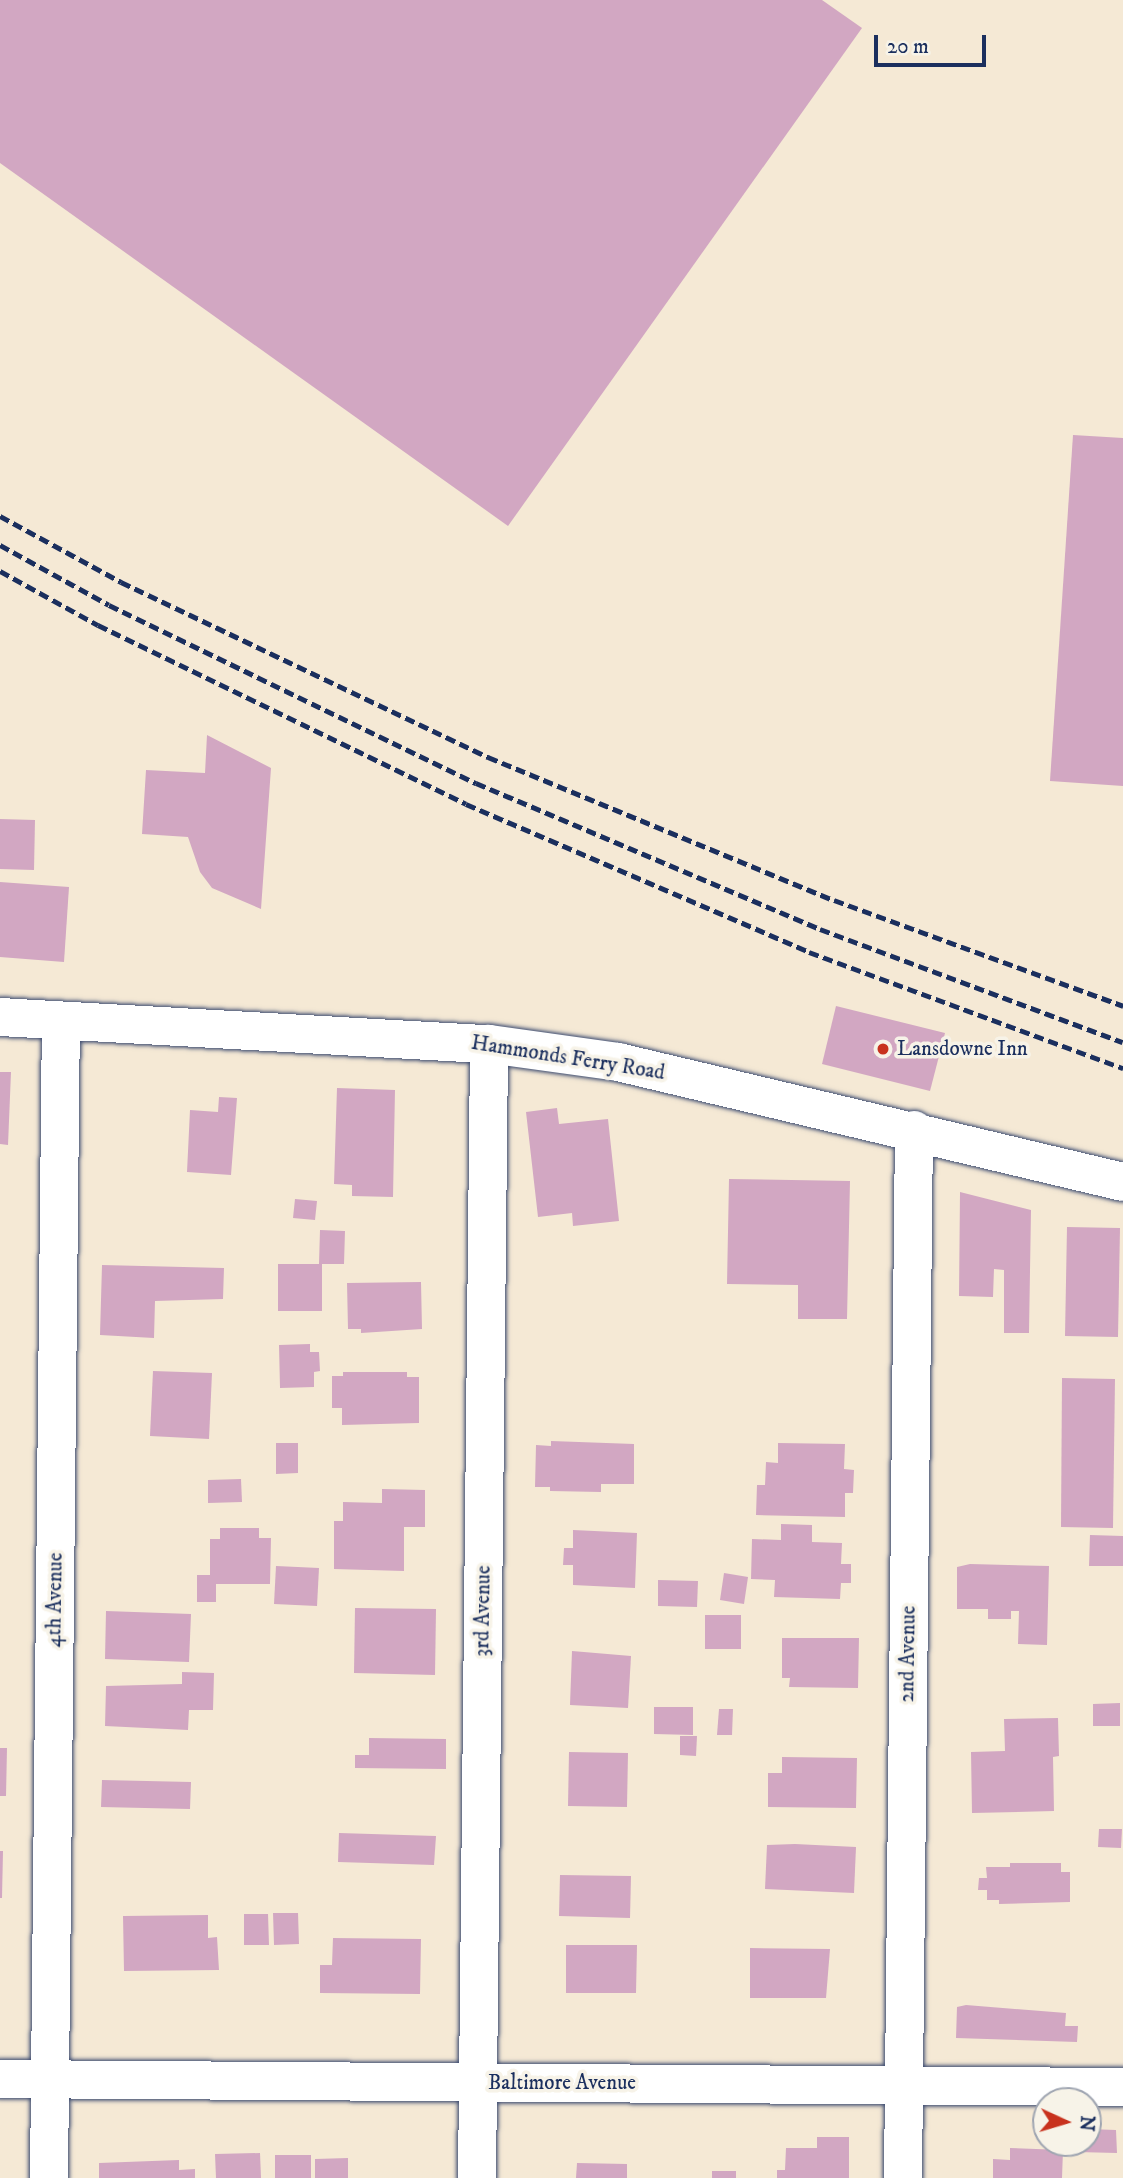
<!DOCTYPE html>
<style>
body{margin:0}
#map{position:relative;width:1123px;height:2178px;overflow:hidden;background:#f5e9d5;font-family:"IM FELL DW Pica",serif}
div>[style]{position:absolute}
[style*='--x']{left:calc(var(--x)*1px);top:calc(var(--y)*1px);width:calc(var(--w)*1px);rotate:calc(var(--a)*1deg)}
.building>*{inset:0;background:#d2a7c2}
.roads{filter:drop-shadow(0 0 2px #3c4b70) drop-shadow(0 0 2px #3c4b70)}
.minor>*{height:38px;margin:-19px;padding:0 19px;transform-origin:19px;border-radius:19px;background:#fff}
.rail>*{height:5px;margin-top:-2.5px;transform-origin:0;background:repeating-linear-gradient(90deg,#1b2f5e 0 10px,transparent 0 15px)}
.dots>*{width:19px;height:19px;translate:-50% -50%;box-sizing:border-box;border:4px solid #f7f3e8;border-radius:50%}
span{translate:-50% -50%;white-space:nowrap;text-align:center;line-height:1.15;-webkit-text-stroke:7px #f7f3e8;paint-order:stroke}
.poi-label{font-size:21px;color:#1b2f5e}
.left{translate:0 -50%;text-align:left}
.street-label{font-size:21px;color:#1b2f5e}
.north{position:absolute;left:1032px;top:2087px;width:70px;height:70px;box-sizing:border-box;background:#f7f3e8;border:2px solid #9fa5b1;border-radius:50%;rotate:94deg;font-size:19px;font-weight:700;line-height:28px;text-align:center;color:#1b2f5e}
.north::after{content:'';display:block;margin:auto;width:24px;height:32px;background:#c8321e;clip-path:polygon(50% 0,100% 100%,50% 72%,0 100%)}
.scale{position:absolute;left:874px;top:35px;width:112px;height:32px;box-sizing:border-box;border:4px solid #1b2f5e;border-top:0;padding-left:9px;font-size:21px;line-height:24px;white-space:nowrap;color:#1b2f5e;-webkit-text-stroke:5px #f7f3e8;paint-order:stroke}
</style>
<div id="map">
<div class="building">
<i style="clip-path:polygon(0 0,822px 0,862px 28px,508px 526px,0 163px)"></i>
<i style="clip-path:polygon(1073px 435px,1123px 438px,1123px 786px,1050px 781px)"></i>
<i style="clip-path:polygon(207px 735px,271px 768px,261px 909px,212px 888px,200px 872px,188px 837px,142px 834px,146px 770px,205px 773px)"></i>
<i style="clip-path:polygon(0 819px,35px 820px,34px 870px,0 869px)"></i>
<i style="clip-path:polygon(0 882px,69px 887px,64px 962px,0 957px)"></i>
<i style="clip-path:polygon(836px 1006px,945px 1033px,930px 1091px,822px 1064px)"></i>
<i style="clip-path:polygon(0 1072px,11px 1072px,8px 1145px,0 1144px)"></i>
<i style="clip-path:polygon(337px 1088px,395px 1090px,393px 1197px,352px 1196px,352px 1185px,334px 1184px)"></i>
<i style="clip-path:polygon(219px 1097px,237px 1098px,231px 1175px,187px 1172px,190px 1110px,218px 1112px)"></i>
<i style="clip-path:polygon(557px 1108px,559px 1124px,608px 1119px,619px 1221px,573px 1226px,572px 1213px,538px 1217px,526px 1112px)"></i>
<i style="clip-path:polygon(729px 1179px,850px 1181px,847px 1319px,798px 1319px,798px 1285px,727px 1284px)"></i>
<i style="clip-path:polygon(960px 1192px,1031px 1210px,1029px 1333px,1004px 1333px,1004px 1270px,994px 1269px,993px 1297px,959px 1296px)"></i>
<i style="clip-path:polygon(295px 1199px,317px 1201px,315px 1220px,293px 1218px)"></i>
<i style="clip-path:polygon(1067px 1227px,1120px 1228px,1118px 1337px,1065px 1336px)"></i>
<i style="clip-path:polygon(320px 1230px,345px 1231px,344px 1264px,322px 1264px,322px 1311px,278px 1311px,278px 1264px,319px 1264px)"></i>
<i style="clip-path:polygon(102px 1265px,224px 1268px,223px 1299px,155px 1301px,154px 1338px,100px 1335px)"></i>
<i style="clip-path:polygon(421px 1282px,422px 1329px,361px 1333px,361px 1329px,348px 1329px,347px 1283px)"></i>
<i style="clip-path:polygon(310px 1344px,310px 1352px,319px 1352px,320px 1371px,314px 1372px,314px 1387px,280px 1388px,279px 1345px)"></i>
<i style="clip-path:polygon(153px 1371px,212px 1373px,209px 1439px,150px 1436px)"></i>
<i style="clip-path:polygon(343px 1372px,407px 1372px,407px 1377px,419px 1377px,419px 1423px,342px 1425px,342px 1408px,332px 1408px,332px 1376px,343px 1376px)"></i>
<i style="clip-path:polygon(1062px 1378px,1115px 1379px,1113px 1528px,1061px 1527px)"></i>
<i style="clip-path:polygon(551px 1441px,634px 1444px,634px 1484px,601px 1484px,601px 1492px,550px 1491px,550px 1487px,535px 1487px,536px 1445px,551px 1446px)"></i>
<i style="clip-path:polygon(276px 1443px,298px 1443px,298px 1473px,276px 1474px)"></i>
<i style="clip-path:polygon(778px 1443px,845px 1444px,844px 1469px,854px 1470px,853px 1493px,845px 1493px,845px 1517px,756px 1515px,757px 1485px,765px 1485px,766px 1462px,778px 1463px)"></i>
<i style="clip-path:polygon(241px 1479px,242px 1502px,208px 1503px,208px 1480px)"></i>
<i style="clip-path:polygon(382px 1489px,425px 1490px,425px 1527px,404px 1527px,404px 1571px,334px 1569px,334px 1521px,343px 1521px,343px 1502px,382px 1503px)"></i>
<i style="clip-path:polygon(781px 1524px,812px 1525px,812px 1542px,842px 1543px,841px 1564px,851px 1564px,851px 1583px,841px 1583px,840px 1599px,774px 1597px,775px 1580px,751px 1579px,752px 1539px,781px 1540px)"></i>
<i style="clip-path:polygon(220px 1528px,259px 1528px,259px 1538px,271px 1538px,270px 1584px,216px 1584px,216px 1602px,197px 1602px,197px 1575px,210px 1575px,210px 1539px,220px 1539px)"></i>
<i style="clip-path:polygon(573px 1530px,637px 1533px,635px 1588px,573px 1585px,573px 1565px,563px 1565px,564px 1548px,573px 1548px)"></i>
<i style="clip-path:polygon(1090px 1535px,1123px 1536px,1123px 1566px,1089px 1566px)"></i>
<i style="clip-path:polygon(970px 1564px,1049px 1566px,1047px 1645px,1018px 1644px,1019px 1611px,1011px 1611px,1011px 1619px,988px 1619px,988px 1609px,957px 1609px,957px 1567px)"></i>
<i style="clip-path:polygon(276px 1566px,319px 1568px,317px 1606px,274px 1604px)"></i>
<i style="clip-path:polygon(724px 1573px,748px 1577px,744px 1604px,720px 1600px)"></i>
<i style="clip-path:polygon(658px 1580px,698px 1581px,697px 1607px,658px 1606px)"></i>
<i style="clip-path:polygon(355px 1608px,436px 1609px,435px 1675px,354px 1673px)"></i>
<i style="clip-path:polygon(106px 1611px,191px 1614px,189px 1662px,105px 1659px)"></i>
<i style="clip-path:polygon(705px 1615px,741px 1615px,741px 1649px,705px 1649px)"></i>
<i style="clip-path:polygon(782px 1638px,859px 1638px,858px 1688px,789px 1687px,790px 1678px,782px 1678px)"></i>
<i style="clip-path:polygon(572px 1651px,631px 1656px,628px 1708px,570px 1705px)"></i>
<i style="clip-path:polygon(182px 1672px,214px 1673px,213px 1710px,189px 1710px,188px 1730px,105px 1726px,106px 1686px,182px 1684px)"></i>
<i style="clip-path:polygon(1120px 1703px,1120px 1726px,1093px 1726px,1093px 1704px)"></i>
<i style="clip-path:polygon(654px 1707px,693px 1707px,693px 1735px,654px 1734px)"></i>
<i style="clip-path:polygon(719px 1709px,733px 1709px,732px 1735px,717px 1735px)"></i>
<i style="clip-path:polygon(1058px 1718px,1059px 1756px,1053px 1757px,1054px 1811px,972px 1813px,971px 1752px,1005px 1751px,1004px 1719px)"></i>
<i style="clip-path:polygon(680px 1736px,697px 1736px,696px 1756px,680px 1755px)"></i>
<i style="clip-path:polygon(369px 1738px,446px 1739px,446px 1769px,355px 1768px,355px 1755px,369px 1755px)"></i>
<i style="clip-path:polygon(0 1748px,7px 1748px,6px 1796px,0 1796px)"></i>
<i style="clip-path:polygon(569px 1752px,628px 1753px,627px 1807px,568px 1806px)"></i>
<i style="clip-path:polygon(782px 1757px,857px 1758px,856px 1808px,768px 1807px,768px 1773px,782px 1773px)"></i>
<i style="clip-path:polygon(102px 1780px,191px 1782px,190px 1809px,101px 1807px)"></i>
<i style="clip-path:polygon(1099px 1829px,1122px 1829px,1121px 1848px,1098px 1847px)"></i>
<i style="clip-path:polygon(339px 1833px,436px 1836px,434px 1865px,338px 1862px)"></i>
<i style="clip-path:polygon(795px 1844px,856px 1847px,854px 1893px,765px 1889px,767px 1845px)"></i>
<i style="clip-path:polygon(0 1851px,3px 1851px,2px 1898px,0 1898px)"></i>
<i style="clip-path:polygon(1010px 1863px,1061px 1863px,1061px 1872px,1070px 1872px,1070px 1902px,999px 1904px,999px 1900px,987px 1900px,987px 1890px,978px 1890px,979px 1878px,987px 1878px,986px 1867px,1010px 1867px)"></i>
<i style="clip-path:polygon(560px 1875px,631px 1876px,630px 1918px,559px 1916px)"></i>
<i style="clip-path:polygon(273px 1913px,298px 1913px,299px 1944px,274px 1945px)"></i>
<i style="clip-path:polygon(244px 1914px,268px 1914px,269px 1945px,244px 1945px)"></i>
<i style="clip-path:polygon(208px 1915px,208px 1938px,217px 1937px,219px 1970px,124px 1971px,123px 1916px)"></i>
<i style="clip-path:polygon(333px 1938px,421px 1939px,420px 1994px,320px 1993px,320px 1965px,332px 1965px)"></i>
<i style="clip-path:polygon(566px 1945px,637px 1945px,636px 1993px,566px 1993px)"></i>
<i style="clip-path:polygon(750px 1948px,830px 1949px,826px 1998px,750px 1998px)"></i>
<i style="clip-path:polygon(966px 2005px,1066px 2013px,1065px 2026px,1078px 2026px,1077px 2042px,956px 2038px,957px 2007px)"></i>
<i style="clip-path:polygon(1088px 2129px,1116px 2130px,1117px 2153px,1077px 2152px,1077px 2143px,1088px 2143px)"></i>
<i style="clip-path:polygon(817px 2137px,849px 2137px,849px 2178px,777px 2178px,777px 2170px,785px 2170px,786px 2148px,817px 2148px)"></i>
<i style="clip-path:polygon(1010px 2148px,1063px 2150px,1062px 2178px,993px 2178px,993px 2159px,1010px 2160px)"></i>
<i style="clip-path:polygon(260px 2153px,261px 2178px,216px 2178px,215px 2154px)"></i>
<i style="clip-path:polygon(275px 2155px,311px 2155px,311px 2178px,275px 2178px)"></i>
<i style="clip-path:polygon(348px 2158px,348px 2178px,315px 2178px,315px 2159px)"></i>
<i style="clip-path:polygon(179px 2160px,179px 2170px,195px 2169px,195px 2178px,99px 2178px,99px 2163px)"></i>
<i style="clip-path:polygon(577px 2163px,627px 2164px,627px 2178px,576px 2178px)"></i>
<i style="clip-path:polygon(712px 2171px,736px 2171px,736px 2178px,712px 2178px)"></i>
</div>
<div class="roads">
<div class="minor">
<i style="--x:0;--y:1017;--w:490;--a:3.2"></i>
<i style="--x:489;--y:1044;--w:130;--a:7.9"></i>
<i style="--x:618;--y:1062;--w:519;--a:13.37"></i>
<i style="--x:0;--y:2079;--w:1123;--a:0.41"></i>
<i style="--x:49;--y:2178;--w:1157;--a:-89.41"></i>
<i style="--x:477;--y:2178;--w:1134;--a:-89.39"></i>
<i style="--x:903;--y:2178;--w:1048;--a:-89.4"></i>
</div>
</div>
<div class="rail">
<i style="--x:0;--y:516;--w:138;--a:28.6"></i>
<i style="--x:121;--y:582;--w:407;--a:25.5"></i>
<i style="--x:488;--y:757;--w:374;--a:22.5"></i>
<i style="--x:834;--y:900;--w:308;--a:20.1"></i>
<i style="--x:0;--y:545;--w:124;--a:28.8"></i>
<i style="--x:109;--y:605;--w:408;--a:25.9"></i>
<i style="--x:476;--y:783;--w:374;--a:23"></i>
<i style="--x:820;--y:929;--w:323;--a:20.5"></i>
<i style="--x:0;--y:571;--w:112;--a:28.9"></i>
<i style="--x:98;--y:625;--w:409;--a:25.9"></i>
<i style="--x:466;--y:804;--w:374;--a:23.3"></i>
<i style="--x:809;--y:952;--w:335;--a:20.3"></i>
</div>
<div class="dots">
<i style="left:883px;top:1049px;background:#c8321e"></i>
</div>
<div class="poi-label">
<span class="left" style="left:897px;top:1049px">Lansdowne Inn</span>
</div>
<div class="street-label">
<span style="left:568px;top:1058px;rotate:9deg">Hammonds Ferry Road</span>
<span style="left:55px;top:1600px;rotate:-89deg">4th Avenue</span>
<span style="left:483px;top:1611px;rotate:-89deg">3rd Avenue</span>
<span style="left:908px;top:1654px;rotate:-89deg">2nd Avenue</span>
<span style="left:562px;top:2083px">Baltimore Avenue</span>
</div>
<div class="north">N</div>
<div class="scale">20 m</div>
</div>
